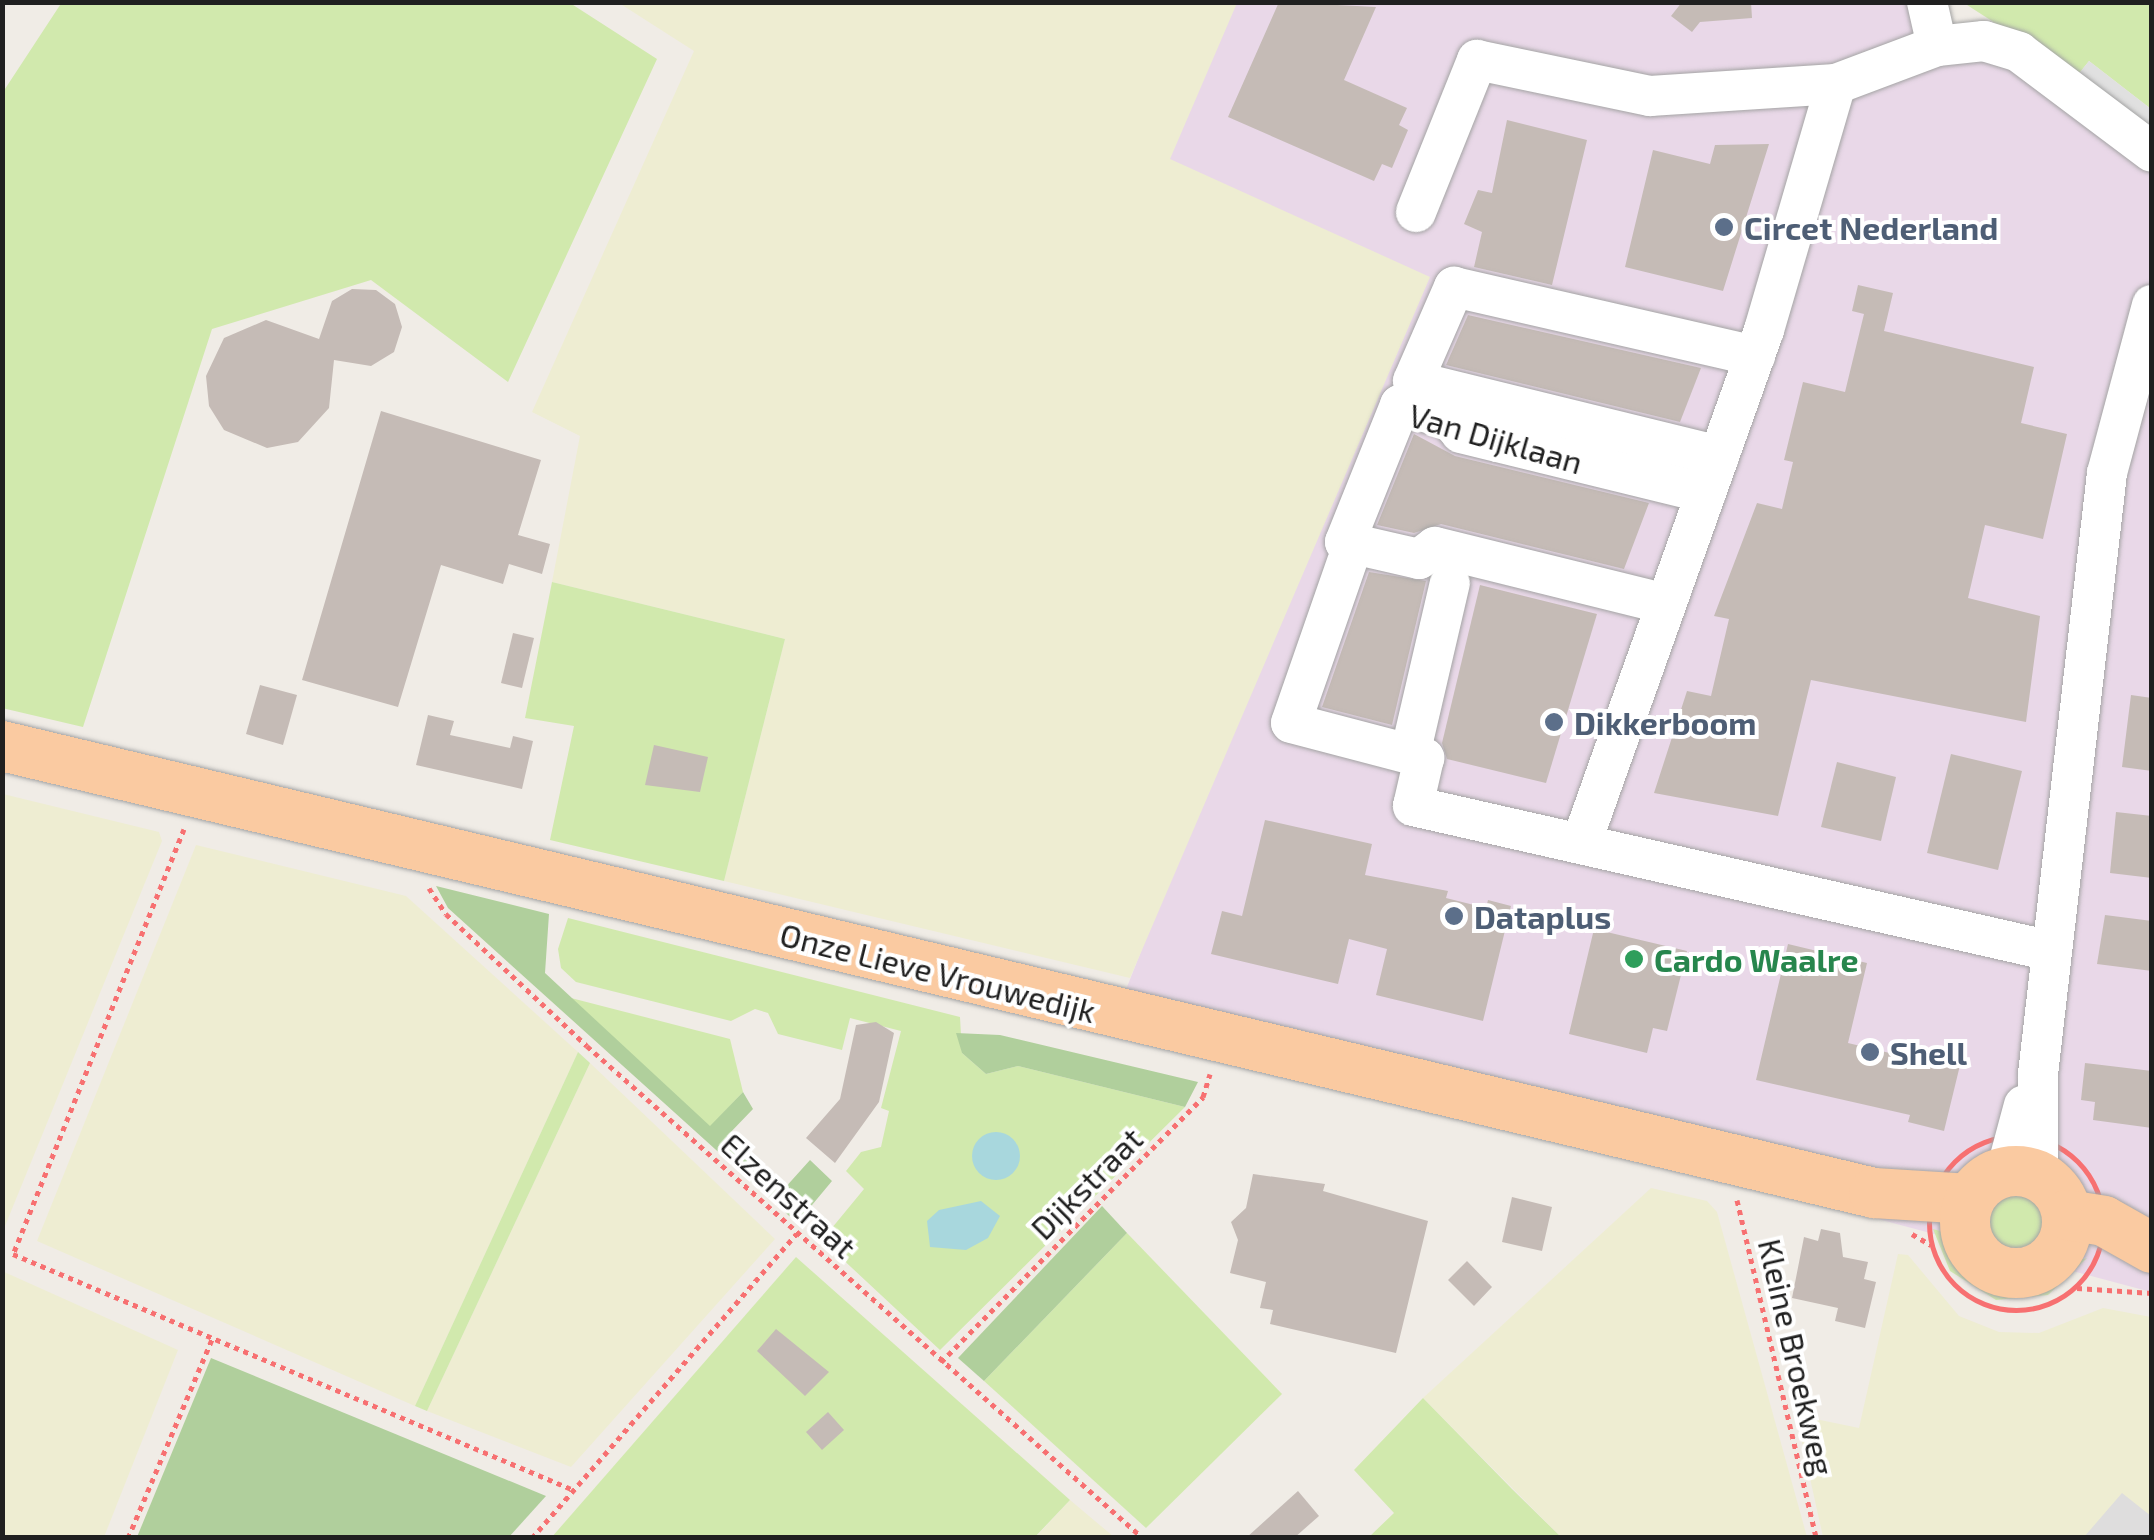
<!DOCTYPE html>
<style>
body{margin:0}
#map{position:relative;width:2154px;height:1540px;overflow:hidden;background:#f0ece6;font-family:"Exo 2",sans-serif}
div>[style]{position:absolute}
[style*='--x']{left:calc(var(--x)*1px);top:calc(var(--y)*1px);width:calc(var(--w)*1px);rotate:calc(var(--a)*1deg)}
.residential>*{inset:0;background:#dedddd}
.industrial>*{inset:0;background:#e9d8e8}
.farmland>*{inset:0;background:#eeedd2}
.grass>*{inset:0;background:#d1e9ad}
.round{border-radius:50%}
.forest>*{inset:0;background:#b0cf9c}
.parking>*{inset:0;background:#e0e0e0}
.water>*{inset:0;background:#a8d7dd}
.building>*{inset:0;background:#c5bbb6}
.path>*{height:5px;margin-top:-2.5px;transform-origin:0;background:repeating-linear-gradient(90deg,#f77071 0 5px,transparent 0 10px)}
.path>.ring{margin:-2.5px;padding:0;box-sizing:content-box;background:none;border:5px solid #f77071;border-radius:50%}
.roads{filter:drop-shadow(0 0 2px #a4a4a4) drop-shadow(0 0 2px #a4a4a4)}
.minor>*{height:40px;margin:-20px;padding:0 20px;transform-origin:20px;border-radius:20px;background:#fff}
.major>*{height:50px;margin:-25px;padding:0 25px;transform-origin:25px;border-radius:25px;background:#facaa1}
.major>.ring{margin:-25px;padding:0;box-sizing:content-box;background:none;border:50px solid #facaa1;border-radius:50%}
.dots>*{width:28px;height:28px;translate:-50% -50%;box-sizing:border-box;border:5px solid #fff;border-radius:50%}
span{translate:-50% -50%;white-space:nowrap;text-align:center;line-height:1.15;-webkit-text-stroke:8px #fff;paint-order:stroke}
.service-label{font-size:32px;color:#4e5e75;font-weight:700}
.left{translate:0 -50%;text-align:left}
.street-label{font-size:32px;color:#202020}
.leisure-label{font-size:32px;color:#27864d;font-weight:700}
.frame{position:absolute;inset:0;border:5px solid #202020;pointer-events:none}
</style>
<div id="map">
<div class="residential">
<i style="clip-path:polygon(2151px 1362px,2151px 1537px,2077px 1538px)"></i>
</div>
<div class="industrial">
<i style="clip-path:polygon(1231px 3px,1926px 3px,2151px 171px,2151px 1292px,1116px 1015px,1401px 291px,1157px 168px)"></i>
</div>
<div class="farmland">
<i style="clip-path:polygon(619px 3px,1237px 3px,1170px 159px,1430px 277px,1130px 978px,724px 881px,785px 639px,552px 582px,580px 436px,532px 412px,694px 51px)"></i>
<i style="clip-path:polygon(3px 794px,159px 832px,162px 841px,3px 1231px)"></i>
<i style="clip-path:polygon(196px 845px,406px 896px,578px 1052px,415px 1406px,37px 1241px)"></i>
<i style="clip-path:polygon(590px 1063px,775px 1239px,571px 1467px,427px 1411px)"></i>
<i style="clip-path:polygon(1651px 1188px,1707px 1201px,1717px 1212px,1807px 1537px,1561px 1537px,1423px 1398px)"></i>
<i style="clip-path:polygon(1898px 1254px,1908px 1255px,1959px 1316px,1999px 1332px,2039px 1333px,2103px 1308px,2151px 1317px,2151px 1516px,2122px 1493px,2084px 1537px,1823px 1537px,1796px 1415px,1859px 1428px)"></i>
<i style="clip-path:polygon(2px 1271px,178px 1350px,104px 1537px,3px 1537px)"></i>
<i style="clip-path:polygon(1070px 1500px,1114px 1537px,1035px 1538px)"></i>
</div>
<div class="grass">
<i style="clip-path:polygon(62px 2px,570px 3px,657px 59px,508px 382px,371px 280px,212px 329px,83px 727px,2px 708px,3px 92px)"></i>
<i style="clip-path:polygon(1964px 3px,2151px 3px,2151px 109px,2089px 61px,2077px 76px)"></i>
<i style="clip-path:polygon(552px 582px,785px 639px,724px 881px,550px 840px,574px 726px,525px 718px)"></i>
<i style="clip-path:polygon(568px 918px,960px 1017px,962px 1053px,986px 1074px,1018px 1066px,1185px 1107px,940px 1350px,822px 1240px,864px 1189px,846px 1171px,861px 1152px,881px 1147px,889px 1111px,881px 1108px,901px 1031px,850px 1018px,842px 1050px,778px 1034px,768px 1013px,755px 1009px,731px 1021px,576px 982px,561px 968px,558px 949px)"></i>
<i style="clip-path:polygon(571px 998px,730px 1039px,743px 1092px,710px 1127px)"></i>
<i style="clip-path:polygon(578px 1052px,590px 1063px,427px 1411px,415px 1406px)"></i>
<i class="round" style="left:1987px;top:1190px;width:58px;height:58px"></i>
<i style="clip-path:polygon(1933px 1229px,1947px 1233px,1983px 1278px,2003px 1283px,2087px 1258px,2048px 1295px,1996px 1300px,1950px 1271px)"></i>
<i style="clip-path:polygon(1127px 1233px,1282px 1394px,1146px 1528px,984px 1381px)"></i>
<i style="clip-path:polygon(796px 1257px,1070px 1500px,1035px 1537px,551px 1538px)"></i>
<i style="clip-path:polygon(1423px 1398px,1512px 1489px,1561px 1537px,1369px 1537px,1394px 1513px,1354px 1470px)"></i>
</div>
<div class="forest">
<i style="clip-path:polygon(436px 886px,549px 914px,545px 973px,710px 1126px,743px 1092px,753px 1109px,727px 1136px,783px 1190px,810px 1160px,832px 1181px,797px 1223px,448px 908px)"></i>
<i style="clip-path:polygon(956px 1033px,1000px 1035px,1198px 1082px,1185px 1107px,1018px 1066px,986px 1074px,962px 1053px)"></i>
<i style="clip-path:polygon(1102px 1206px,1127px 1233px,984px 1381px,958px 1358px)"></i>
<i style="clip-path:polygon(211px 1358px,546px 1496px,509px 1537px,137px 1537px)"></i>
</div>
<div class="parking">
<i style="clip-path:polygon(2089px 61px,2151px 109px,2151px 133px,2077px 76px)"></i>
</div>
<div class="water">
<i class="round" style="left:972px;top:1132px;width:48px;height:48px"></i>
<i style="clip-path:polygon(981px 1201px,1000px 1216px,988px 1238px,966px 1250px,930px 1247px,927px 1221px,939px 1210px)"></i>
</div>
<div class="building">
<i style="clip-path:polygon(1279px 2px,1376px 7px,1344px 80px,1407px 108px,1399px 125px,1408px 130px,1392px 168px,1382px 164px,1374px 181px,1228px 117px)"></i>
<i style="clip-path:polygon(1682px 2px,1751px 2px,1752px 18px,1700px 22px,1692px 32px,1671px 16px)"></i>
<i style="clip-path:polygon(1507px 120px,1587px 140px,1552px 285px,1474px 267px,1482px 232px,1464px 224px,1478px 190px,1492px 193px)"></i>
<i style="clip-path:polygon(1769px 144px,1723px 291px,1625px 267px,1653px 150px,1710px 164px,1715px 145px)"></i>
<i style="clip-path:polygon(1858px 285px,1893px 293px,1884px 331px,2034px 367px,2021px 423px,2067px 434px,2043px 539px,1985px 525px,1968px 598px,2040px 616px,2026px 722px,1811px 680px,1778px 816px,1654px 793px,1687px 691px,1711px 696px,1729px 619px,1714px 616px,1757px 503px,1782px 509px,1793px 462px,1784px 460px,1803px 382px,1845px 392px,1864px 314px,1852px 311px)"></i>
<i style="clip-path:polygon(352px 289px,376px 290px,395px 304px,402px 327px,394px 352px,371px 366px,334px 360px,329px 408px,298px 442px,267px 448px,224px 430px,209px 406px,206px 376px,224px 338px,266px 320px,319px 339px,332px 301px)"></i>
<i style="clip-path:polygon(1468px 315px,1701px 368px,1680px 422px,1446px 365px)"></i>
<i style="clip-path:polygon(381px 411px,541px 460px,518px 535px,550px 544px,542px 574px,509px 564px,503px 584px,441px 565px,398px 707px,302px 680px)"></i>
<i style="clip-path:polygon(1414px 434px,1455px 456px,1649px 503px,1624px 569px,1441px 524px,1414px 533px,1377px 525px)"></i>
<i style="clip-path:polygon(1369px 572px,1426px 581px,1392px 725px,1322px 707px)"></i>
<i style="clip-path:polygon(1480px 585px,1597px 614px,1546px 783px,1447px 759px,1442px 743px)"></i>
<i style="clip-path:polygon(513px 633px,534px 638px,522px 688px,501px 683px)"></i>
<i style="clip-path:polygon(260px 685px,297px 695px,283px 745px,246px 734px)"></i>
<i style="clip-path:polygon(2131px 695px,2152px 698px,2152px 771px,2122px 767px)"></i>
<i style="clip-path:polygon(428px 715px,454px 721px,450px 735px,510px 748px,513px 736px,533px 741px,522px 789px,416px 765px)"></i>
<i style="clip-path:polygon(654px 745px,708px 757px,700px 792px,645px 785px)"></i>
<i style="clip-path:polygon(1951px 754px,2022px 771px,1998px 870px,1927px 853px)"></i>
<i style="clip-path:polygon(1837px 762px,1896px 777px,1881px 841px,1821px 827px)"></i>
<i style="clip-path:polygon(2116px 812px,2152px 816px,2152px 878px,2110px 873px)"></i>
<i style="clip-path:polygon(1265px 820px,1372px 844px,1365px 875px,1448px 891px,1446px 898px,1486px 908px,1488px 900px,1511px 906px,1483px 1021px,1376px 995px,1387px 949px,1349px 939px,1338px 984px,1211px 954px,1222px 911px,1242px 916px)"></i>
<i style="clip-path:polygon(2105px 915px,2152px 921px,2152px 971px,2097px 964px)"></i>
<i style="clip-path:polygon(1594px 929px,1687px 951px,1667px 1031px,1653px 1028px,1647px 1053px,1569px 1034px)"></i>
<i style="clip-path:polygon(1788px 944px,1867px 963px,1848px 1043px,1923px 1061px,1926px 1048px,1962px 1057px,1944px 1131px,1908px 1122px,1910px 1115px,1756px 1080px)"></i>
<i style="clip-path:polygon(876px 1022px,894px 1033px,879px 1102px,835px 1163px,806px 1138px,840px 1099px,856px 1025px)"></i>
<i style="clip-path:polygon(2085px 1063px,2152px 1071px,2152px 1128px,2093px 1120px,2095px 1102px,2081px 1100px)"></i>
<i style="clip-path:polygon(1253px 1174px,1325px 1184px,1323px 1191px,1428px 1221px,1396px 1353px,1270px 1324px,1273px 1310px,1260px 1308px,1266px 1282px,1230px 1273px,1238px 1240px,1231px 1222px,1246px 1208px)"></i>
<i style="clip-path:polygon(1512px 1197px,1552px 1207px,1542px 1251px,1502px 1242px)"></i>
<i style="clip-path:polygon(1821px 1229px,1840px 1233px,1843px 1257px,1868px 1262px,1864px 1279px,1876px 1282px,1865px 1328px,1835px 1321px,1838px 1308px,1792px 1298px,1804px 1237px,1818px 1241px)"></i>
<i style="clip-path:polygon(1467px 1261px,1492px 1287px,1474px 1306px,1448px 1280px)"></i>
<i style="clip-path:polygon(776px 1329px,829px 1372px,805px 1396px,757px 1351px)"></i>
<i style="clip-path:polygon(828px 1412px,844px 1430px,822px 1450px,806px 1432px)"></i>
<i style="clip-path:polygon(1298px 1491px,1319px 1516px,1294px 1538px,1246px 1538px)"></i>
</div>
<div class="path">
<i style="--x:184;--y:829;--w:458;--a:111.9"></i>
<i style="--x:13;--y:1254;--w:609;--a:22.82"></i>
<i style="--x:429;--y:888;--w:31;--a:57"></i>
<i style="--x:446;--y:914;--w:193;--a:43.1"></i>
<i style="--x:587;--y:1046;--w:742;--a:41.51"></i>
<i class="ring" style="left:1929px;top:1136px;width:169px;height:169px"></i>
<i style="--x:1737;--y:1200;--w:347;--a:76.8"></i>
<i style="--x:1912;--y:1234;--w:22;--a:30"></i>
<i style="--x:2077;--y:1288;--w:75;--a:3.8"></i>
<i style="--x:941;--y:1362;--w:373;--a:-45.3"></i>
<i style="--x:1203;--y:1097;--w:24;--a:-73"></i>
<i style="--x:128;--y:1538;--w:218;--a:-67.1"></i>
<i style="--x:532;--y:1538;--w:403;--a:-49"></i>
</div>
<div class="roads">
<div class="minor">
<i style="--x:1927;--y:2;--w:45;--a:77.2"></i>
<i style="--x:1416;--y:212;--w:164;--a:-68.1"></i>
<i style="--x:1477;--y:60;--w:177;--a:11.8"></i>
<i style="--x:1650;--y:96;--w:186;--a:-3.7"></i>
<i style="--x:1719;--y:456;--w:315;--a:-166.2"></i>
<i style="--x:1413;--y:381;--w:103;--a:-66.4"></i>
<i style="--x:1454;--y:287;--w:309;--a:12.9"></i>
<i style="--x:1347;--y:562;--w:170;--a:109.2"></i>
<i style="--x:1291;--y:723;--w:138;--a:14.7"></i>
<i style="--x:1424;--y:758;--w:49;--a:102.9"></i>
<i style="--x:1413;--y:806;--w:654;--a:12.8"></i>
<i style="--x:1666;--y:604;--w:238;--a:-166.1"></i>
<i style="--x:1435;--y:547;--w:20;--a:143"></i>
<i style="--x:1419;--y:559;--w:76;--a:-167.1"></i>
<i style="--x:1345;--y:542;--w:148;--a:-68.1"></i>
<i style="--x:1400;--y:405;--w:51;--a:15.9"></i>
<i style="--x:1449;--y:419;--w:18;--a:49"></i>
<i style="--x:1461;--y:433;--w:252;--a:13.8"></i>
<i style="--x:1411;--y:750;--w:171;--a:-76.9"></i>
<i style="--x:1582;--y:841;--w:542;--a:-70.4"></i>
<i style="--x:1764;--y:330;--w:256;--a:-73.7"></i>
<i style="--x:1836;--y:84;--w:108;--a:-20.6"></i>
<i style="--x:1937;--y:46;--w:47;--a:-6.1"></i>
<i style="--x:1984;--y:41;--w:37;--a:17"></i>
<i style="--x:2019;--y:52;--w:166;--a:36.9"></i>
<i style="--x:2006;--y:1172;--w:69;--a:-75"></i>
<i style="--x:2038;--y:1176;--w:102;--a:-90"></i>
<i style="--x:2038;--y:1074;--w:605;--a:-83.45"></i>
<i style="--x:2107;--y:473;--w:174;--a:-75"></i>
</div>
<div class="major">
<i style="--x:2;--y:746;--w:1925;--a:13.43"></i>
<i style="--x:1874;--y:1193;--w:96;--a:3.6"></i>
<i class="ring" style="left:1965px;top:1171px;width:52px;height:52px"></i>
<i style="--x:2067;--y:1215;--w:37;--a:9"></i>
<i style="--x:2104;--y:1221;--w:55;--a:29.4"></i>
</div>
</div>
<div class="dots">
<i style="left:1724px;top:227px;background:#5c6f8a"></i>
<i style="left:1554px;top:722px;background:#5c6f8a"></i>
<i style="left:1454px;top:916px;background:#5c6f8a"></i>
<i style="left:1634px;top:959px;background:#2e9e5b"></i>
<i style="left:1870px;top:1052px;background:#5c6f8a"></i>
</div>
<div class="service-label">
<span class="left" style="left:1744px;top:227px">Circet Nederland</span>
<span class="left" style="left:1574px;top:722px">Dikkerboom</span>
<span class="left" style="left:1474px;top:916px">Dataplus</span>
<span class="left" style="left:1890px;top:1052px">Shell</span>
</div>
<div class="street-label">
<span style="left:1496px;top:438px;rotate:16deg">Van Dijklaan</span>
<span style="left:938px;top:972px;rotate:14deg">Onze Lieve Vrouwedijk</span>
<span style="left:1086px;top:1183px;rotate:-45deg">Dijkstraat</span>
<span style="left:789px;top:1195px;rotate:42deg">Elzenstraat</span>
<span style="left:1797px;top:1357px;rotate:77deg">Kleine Broekweg</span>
</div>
<div class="leisure-label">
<span class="left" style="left:1654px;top:959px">Cardo Waalre</span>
</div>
<div class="frame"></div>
</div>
